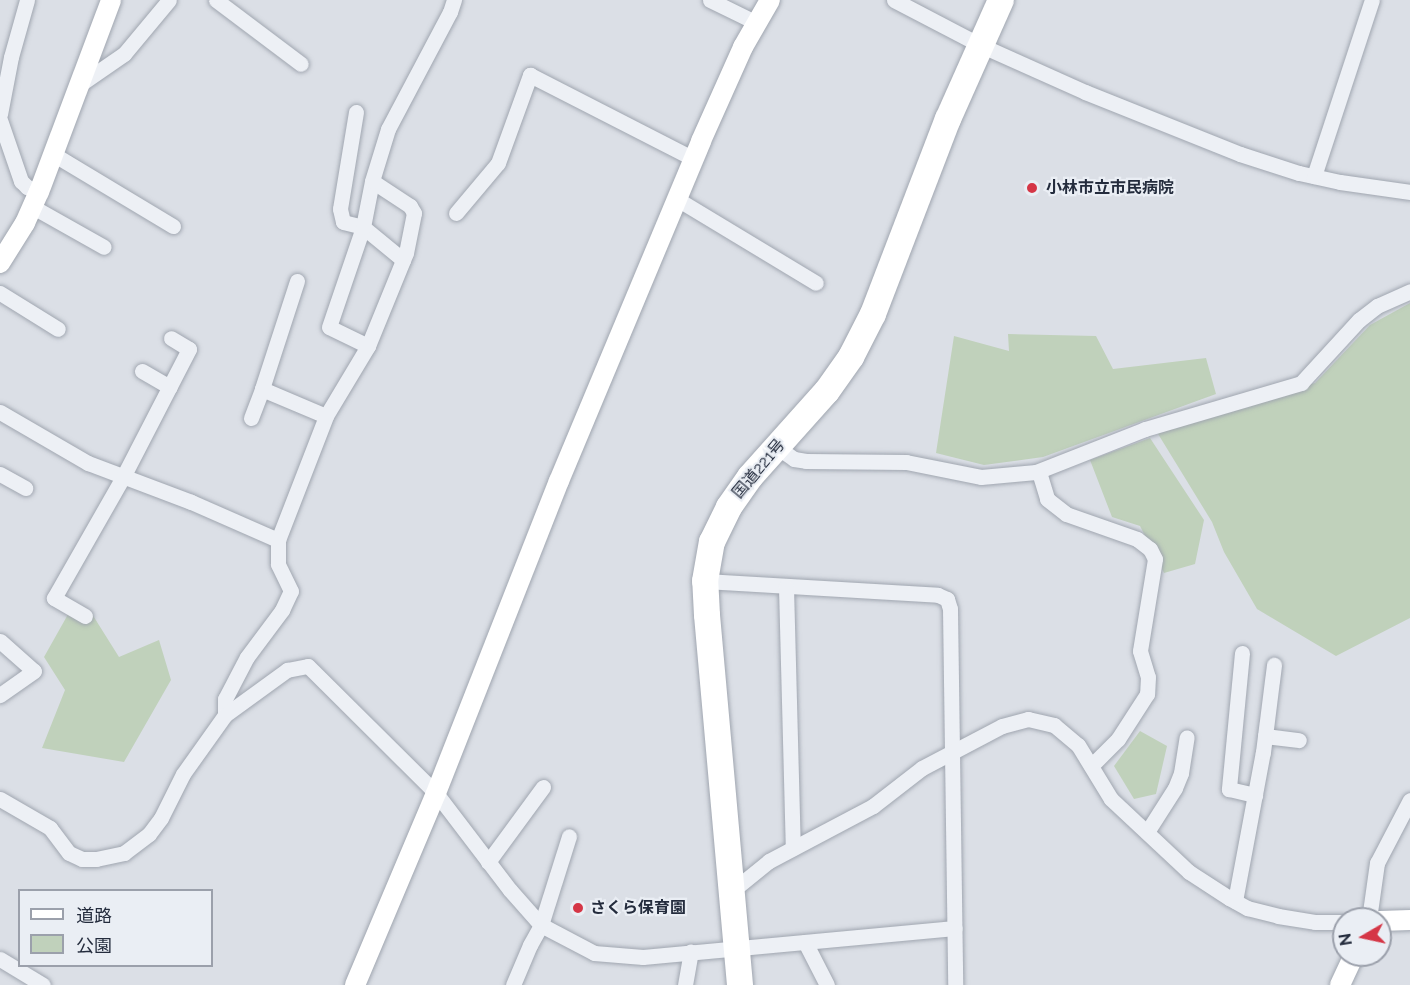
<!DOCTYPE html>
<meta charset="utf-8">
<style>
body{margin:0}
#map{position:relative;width:1410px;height:985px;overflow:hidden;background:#dbdfe6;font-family:Raleway,"Noto Sans JP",sans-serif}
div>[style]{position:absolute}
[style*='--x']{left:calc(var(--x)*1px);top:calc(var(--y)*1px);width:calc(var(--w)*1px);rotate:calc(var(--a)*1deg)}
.green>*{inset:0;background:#c0d1bb}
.roads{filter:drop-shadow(0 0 2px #a0a6b0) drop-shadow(0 0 2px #a0a6b0)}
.street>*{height:15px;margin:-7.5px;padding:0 7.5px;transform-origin:7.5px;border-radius:7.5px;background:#edf0f5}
.secondary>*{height:20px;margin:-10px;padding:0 10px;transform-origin:10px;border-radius:10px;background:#fff}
.highway>*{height:26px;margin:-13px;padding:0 13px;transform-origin:13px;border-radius:13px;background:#fff}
.dots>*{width:16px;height:16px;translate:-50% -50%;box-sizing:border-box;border:3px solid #eaeef4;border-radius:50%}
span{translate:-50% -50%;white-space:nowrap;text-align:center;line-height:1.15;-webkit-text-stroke:4.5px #eaeef4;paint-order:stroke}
.poi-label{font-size:16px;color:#242c3d;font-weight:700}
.left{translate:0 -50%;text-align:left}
.street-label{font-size:16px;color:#242c3d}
.legend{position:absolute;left:18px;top:889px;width:195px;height:78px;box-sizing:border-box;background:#eaeef4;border:2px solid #9ba0ab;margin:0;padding:8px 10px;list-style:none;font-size:18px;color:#242c3d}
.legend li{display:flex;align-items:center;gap:12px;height:30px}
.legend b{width:30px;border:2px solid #9ba0ab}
.north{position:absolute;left:1332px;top:907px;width:60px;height:60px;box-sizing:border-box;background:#eaeef4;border:2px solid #9ba0ab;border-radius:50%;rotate:261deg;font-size:16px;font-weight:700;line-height:24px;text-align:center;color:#242c3d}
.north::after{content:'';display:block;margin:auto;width:21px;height:27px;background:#d53646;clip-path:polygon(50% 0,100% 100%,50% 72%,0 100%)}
</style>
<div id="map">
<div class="green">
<i style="clip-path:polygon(1410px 303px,1410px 618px,1336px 656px,1257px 609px,1224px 552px,1212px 522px,1155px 429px,1315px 383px,1370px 325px)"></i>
<i style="clip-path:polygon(1008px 334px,1096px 336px,1113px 369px,1206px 358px,1216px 394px,1043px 457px,984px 465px,936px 453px,954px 336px,1009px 351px)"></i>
<i style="clip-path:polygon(1150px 438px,1204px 520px,1195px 564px,1164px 573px,1140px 526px,1112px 517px,1090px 460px)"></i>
<i style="clip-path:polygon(71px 609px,92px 614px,119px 657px,159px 640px,171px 680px,124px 762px,42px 748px,65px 690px,44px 657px)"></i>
<i style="clip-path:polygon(1140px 731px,1167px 746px,1156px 794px,1134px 799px,1114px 766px)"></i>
</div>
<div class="roads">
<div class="street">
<i style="--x:216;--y:0;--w:106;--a:37"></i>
<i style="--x:710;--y:0;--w:52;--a:26.1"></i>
<i style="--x:894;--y:0;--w:97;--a:27.6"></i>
<i style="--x:980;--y:45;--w:115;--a:24.1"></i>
<i style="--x:1085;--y:92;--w:167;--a:21.8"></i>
<i style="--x:1240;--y:154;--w:62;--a:17.9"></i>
<i style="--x:1299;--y:173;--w:42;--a:12.4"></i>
<i style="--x:1340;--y:182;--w:71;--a:8.1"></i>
<i style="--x:79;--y:85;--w:55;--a:-34.6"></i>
<i style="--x:124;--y:54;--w:70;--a:-50.2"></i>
<i style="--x:356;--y:112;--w:98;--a:99.4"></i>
<i style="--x:340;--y:209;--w:13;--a:77"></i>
<i style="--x:343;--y:222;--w:21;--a:14"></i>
<i style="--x:363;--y:227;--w:52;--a:39.5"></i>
<i style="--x:0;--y:114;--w:58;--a:-79.1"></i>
<i style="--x:11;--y:57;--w:59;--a:-74.3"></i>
<i style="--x:0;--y:120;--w:65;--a:71"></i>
<i style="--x:21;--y:181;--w:8;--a:45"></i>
<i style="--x:27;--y:187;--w:13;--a:23"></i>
<i style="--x:53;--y:154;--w:140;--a:31"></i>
<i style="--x:1314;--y:176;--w:185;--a:-71.8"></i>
<i style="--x:677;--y:199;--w:162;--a:31.1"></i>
<i style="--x:33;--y:207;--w:81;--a:29.4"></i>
<i style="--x:456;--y:213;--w:65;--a:-50"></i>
<i style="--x:498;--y:163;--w:94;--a:-70"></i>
<i style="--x:530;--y:75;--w:184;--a:27.1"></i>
<i style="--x:297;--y:281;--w:114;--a:108"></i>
<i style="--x:262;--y:389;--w:69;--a:22.9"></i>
<i style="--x:0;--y:293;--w:68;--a:31.8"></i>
<i style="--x:368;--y:346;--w:43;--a:-154"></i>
<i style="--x:329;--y:327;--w:106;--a:-71.2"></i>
<i style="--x:363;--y:227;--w:47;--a:-78.9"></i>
<i style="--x:142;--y:371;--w:32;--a:30"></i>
<i style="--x:0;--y:412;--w:102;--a:30.1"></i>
<i style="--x:88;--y:463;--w:110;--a:20.7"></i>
<i style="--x:191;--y:502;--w:95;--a:23.6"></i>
<i style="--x:251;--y:418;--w:31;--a:-69"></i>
<i style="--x:777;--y:447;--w:21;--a:35"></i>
<i style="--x:794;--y:459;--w:12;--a:9"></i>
<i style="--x:806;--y:461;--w:100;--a:0.6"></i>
<i style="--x:906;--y:462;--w:76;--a:11.3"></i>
<i style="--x:981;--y:477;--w:55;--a:-5.2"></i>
<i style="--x:1036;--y:472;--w:117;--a:-21.5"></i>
<i style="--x:1145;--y:429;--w:163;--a:-16.4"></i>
<i style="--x:1301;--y:383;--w:86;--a:-47.4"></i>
<i style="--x:1359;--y:320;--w:23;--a:-38"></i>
<i style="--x:1377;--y:306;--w:36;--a:-24"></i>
<i style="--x:1039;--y:472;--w:28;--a:73"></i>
<i style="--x:1047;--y:499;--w:24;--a:38"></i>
<i style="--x:1066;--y:514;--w:75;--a:19.4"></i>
<i style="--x:1137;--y:539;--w:16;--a:38"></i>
<i style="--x:1150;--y:549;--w:11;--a:63"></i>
<i style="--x:1155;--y:559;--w:93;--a:99.3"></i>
<i style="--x:1140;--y:651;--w:27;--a:73"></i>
<i style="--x:1148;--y:677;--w:17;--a:93"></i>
<i style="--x:1147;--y:694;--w:54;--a:122.8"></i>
<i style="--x:1118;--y:739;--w:38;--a:135"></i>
<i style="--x:0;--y:474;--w:29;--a:29"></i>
<i style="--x:705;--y:581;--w:233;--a:3.4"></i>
<i style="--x:938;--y:595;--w:10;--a:24"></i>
<i style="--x:947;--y:599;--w:10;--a:73"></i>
<i style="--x:950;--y:609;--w:376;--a:89.2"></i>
<i style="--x:786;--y:587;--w:261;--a:88.5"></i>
<i style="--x:85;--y:616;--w:36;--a:-150"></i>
<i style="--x:54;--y:598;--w:139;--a:-60.3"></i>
<i style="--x:123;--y:477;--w:144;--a:-62.7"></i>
<i style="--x:189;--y:349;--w:21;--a:-149"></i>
<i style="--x:0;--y:641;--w:45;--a:41.4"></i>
<i style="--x:34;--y:671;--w:42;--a:144.8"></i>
<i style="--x:1242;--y:653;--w:137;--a:95.5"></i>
<i style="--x:1229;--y:789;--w:27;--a:13"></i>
<i style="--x:225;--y:715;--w:16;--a:-90"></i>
<i style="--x:225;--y:699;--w:47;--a:-62.4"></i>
<i style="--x:247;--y:657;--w:59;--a:-53.3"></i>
<i style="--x:282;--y:610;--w:21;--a:-65"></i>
<i style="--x:291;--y:591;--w:30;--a:-116"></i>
<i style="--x:278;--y:564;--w:24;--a:-90"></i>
<i style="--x:278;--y:540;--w:133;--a:-68.8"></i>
<i style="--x:326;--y:416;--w:82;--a:-59"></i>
<i style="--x:368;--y:346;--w:100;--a:-67.8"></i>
<i style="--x:406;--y:253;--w:41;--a:-78.7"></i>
<i style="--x:414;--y:213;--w:8;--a:-120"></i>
<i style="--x:410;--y:206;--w:45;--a:-146.7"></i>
<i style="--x:372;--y:181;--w:54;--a:-72.9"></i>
<i style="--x:388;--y:129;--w:132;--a:-62.1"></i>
<i style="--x:450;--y:12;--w:13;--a:-72"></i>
<i style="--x:1265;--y:736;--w:34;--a:7"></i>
<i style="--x:0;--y:799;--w:58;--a:30.1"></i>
<i style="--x:50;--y:828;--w:31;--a:53"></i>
<i style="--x:69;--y:853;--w:14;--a:25"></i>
<i style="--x:82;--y:859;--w:14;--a:0"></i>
<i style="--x:96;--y:859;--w:29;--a:-12"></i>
<i style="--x:124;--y:853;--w:31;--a:-37"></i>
<i style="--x:149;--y:834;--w:20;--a:-53"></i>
<i style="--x:161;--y:818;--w:49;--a:-63.4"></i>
<i style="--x:183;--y:774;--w:72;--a:-54.6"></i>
<i style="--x:225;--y:715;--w:77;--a:-36"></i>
<i style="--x:287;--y:670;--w:21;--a:-11"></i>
<i style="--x:308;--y:666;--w:180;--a:44.8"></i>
<i style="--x:436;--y:793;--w:122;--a:52.7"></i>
<i style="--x:510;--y:890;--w:47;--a:48.5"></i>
<i style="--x:541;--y:925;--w:60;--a:27.8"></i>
<i style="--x:594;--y:953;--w:49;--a:4.7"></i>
<i style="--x:643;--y:957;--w:313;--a:-5.3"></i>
<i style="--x:1147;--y:832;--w:52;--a:-57.5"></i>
<i style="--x:1175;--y:788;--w:16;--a:-68"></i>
<i style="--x:1181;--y:773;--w:36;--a:-81"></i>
<i style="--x:488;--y:862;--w:93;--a:-53.7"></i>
<i style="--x:732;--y:891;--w:48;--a:-39"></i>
<i style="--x:769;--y:861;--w:118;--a:-27.9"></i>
<i style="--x:873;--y:806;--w:62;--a:-37.8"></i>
<i style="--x:922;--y:768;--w:90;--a:-27.7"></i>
<i style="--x:1002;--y:726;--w:27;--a:-15"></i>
<i style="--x:1028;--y:719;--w:27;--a:13"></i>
<i style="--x:1054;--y:725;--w:31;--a:40"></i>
<i style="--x:1078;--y:745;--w:63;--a:58.6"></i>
<i style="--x:1111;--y:799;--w:107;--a:43.1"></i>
<i style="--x:1189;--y:872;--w:48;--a:33"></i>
<i style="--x:1229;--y:898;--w:21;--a:29"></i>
<i style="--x:1247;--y:908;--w:32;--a:14"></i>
<i style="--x:1278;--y:916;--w:37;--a:9"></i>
<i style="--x:1315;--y:922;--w:29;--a:0"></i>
<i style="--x:1235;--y:901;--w:152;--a:-79.4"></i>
<i style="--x:1263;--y:752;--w:88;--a:-82.8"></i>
<i style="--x:1369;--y:919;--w:57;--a:-81.9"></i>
<i style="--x:1377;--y:863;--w:71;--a:-62.4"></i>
<i style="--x:805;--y:942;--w:48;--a:62.9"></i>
<i style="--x:0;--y:959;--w:50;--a:31.2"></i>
<i style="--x:513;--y:985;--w:43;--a:-67"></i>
<i style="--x:530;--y:945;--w:23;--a:-61"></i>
<i style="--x:541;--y:925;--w:93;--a:-72.5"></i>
<i style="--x:685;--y:985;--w:34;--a:-80"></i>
</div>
<div class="secondary">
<i style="--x:0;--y:263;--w:47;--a:-58"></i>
<i style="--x:25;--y:223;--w:34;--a:-66"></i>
<i style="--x:39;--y:192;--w:205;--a:-69.4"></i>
<i style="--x:1380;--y:921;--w:30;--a:-2"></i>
<i style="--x:355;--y:985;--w:208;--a:-67.1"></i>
<i style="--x:436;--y:793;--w:335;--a:-68.5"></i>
<i style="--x:559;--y:481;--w:368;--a:-67.3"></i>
<i style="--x:701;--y:141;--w:103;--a:-65.9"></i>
<i style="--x:743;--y:47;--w:54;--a:-60.1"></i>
<i style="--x:1340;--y:985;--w:33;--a:-65"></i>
</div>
<div class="highway">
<i style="--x:740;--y:985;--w:371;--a:-95.1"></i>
<i style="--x:707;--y:615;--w:34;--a:-93"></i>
<i style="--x:705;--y:581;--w:40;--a:-80"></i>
<i style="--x:712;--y:542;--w:39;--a:-64"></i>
<i style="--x:729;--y:507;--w:37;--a:-55"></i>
<i style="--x:750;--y:477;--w:115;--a:-48.2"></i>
<i style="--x:827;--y:391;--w:42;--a:-54.8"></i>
<i style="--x:851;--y:357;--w:48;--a:-62.9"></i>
<i style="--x:873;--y:314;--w:209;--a:-69"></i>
<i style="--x:948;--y:119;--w:130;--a:-66"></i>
</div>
</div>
<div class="dots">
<i style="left:1032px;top:188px;background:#d53646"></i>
<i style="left:578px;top:908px;background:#d53646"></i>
</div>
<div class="poi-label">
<span class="left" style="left:1046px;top:188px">小林市立市民病院</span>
<span class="left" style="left:590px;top:908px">さくら保育園</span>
</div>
<div class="street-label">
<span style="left:759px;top:469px;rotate:-50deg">国道221号</span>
</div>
<ul class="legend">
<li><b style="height:8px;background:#fff"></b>道路</li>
<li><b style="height:16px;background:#c0d1bb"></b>公園</li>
</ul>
<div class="north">N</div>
</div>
